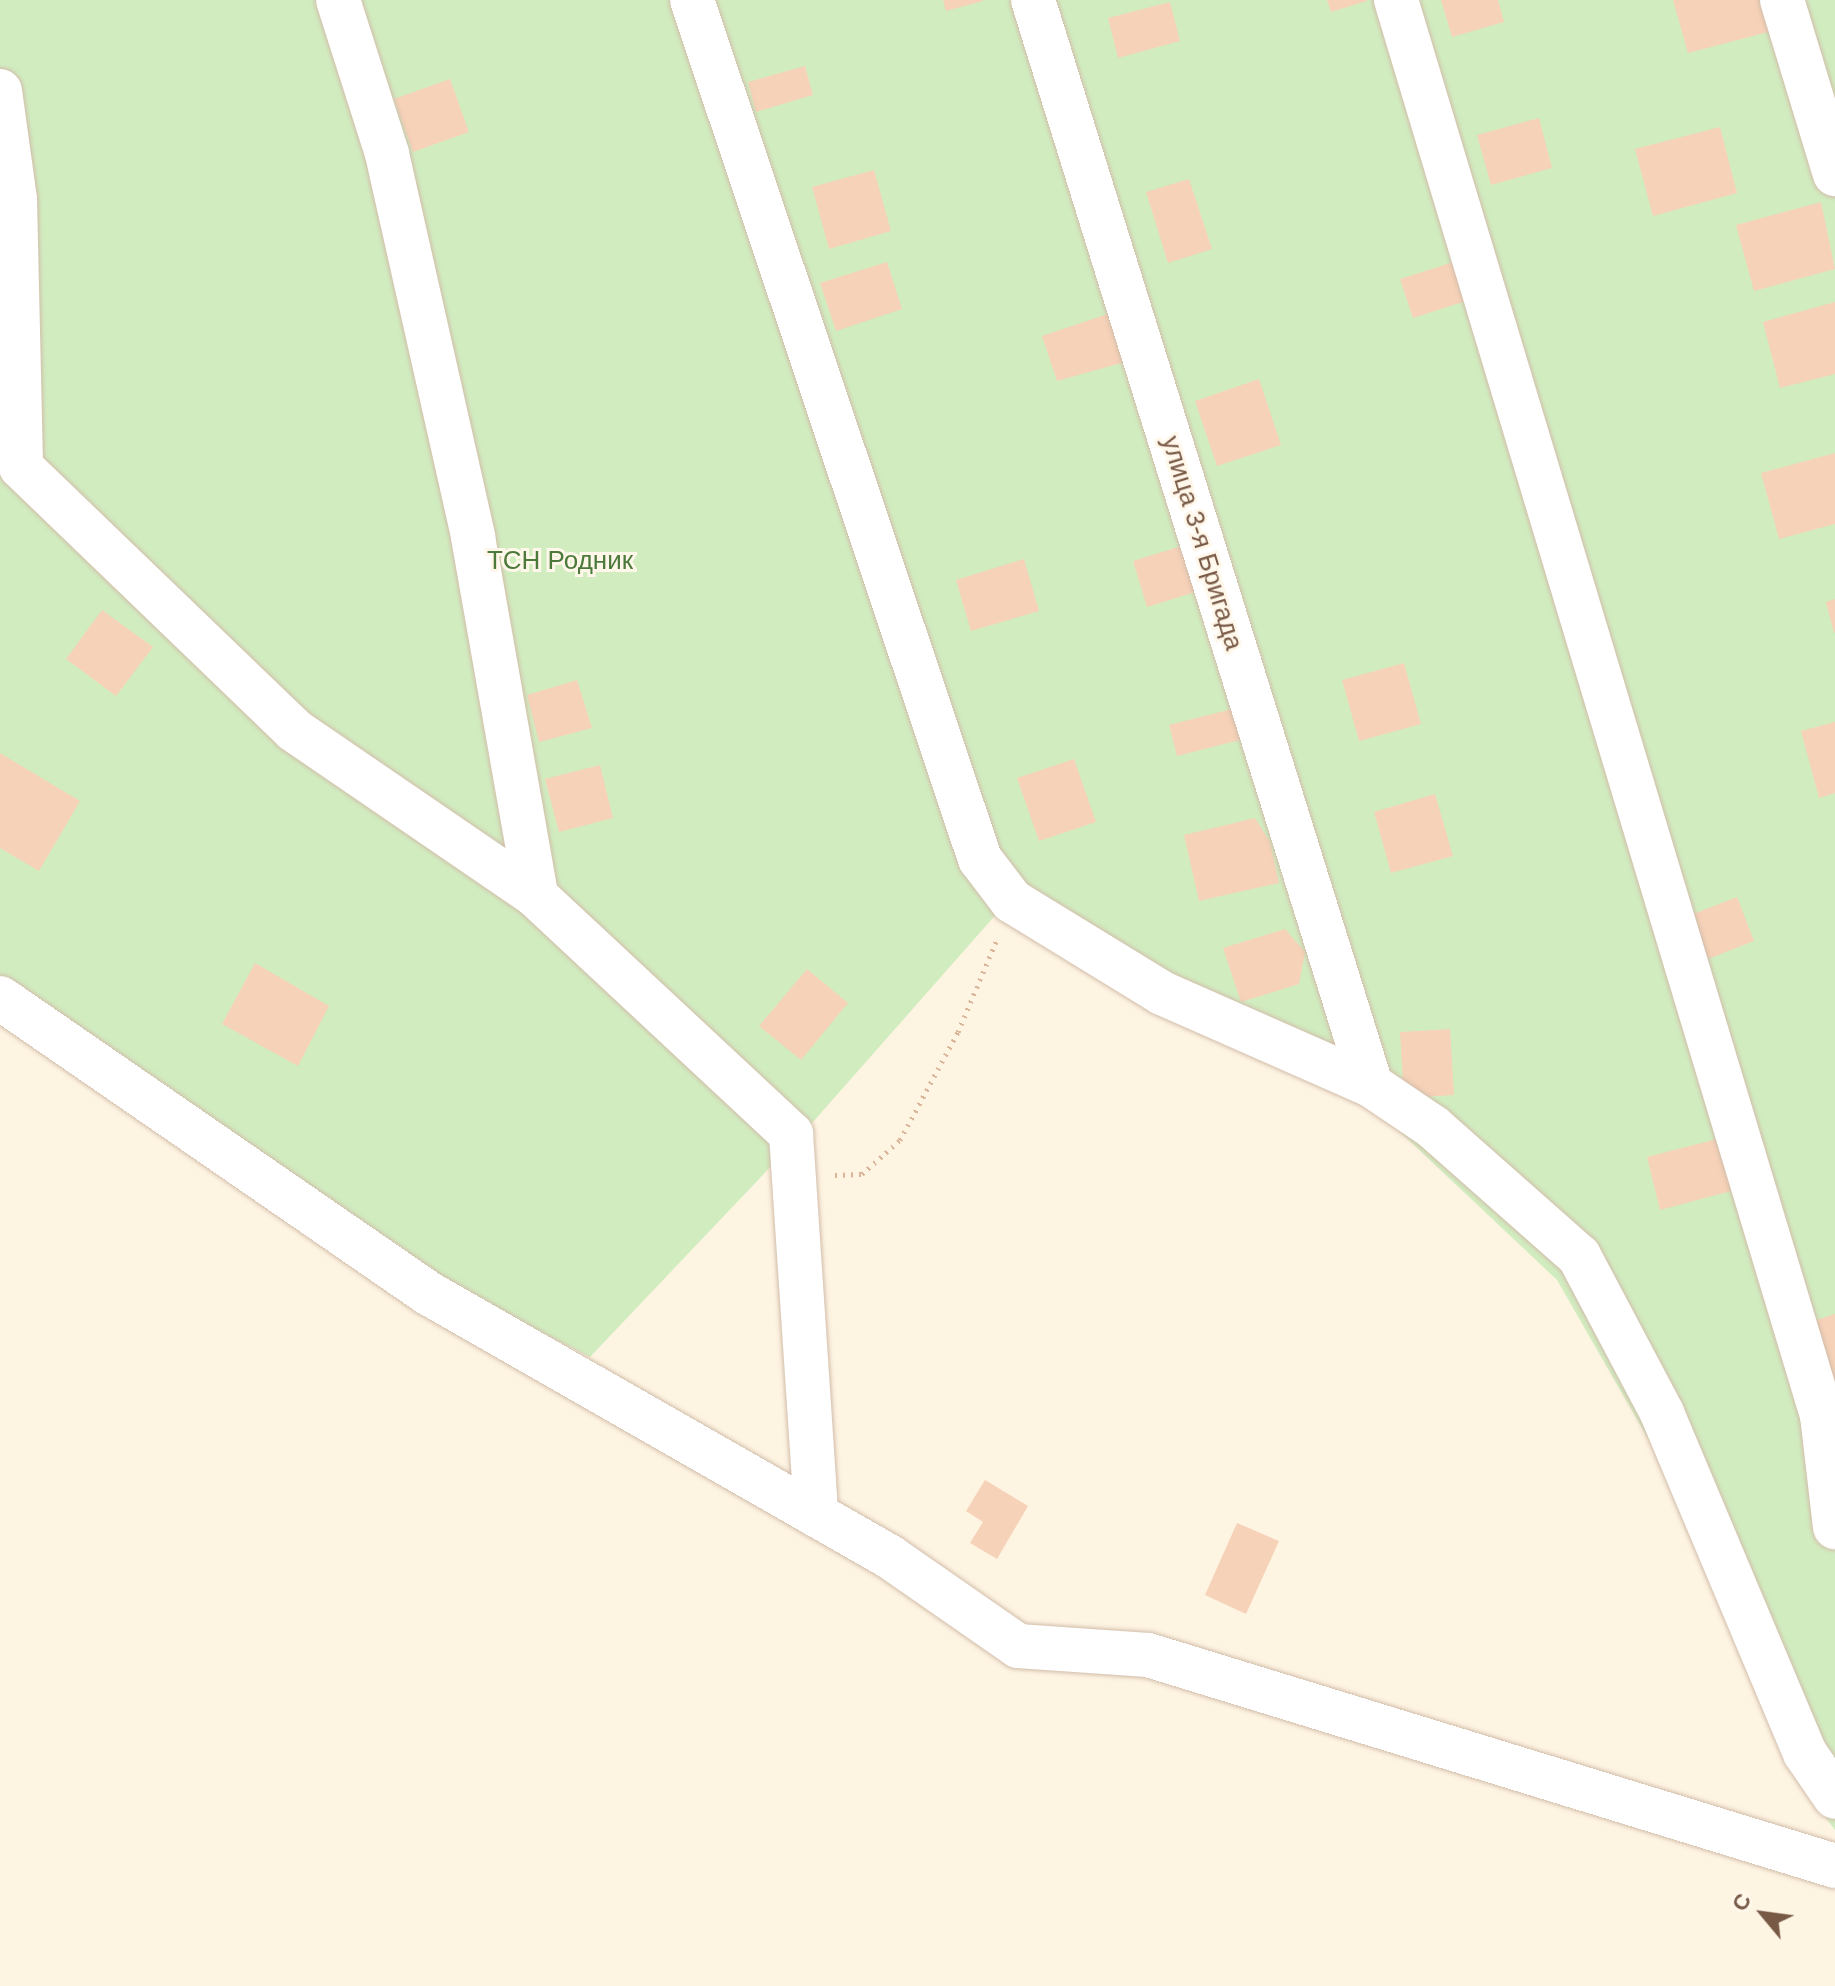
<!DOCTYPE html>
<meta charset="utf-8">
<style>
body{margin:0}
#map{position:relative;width:1835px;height:1986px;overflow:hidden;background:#fef4e2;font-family:Helvetica,sans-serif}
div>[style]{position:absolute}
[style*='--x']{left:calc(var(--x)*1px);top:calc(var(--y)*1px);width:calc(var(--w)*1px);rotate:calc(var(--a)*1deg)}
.green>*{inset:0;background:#d1edc0}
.building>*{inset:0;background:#f6d2b8}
.path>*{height:5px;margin-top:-2.5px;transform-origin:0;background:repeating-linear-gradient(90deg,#dbb59a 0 2px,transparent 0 8px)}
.roads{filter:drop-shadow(0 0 2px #d2bdaa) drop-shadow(0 0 2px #d2bdaa)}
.minor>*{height:44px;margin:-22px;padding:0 22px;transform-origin:22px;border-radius:22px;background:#fff}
span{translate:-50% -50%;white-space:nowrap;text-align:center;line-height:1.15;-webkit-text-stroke:6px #fff7ea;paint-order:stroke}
.street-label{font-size:26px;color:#785946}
.park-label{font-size:26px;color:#4c7a3b}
.north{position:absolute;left:1723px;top:1874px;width:80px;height:80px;-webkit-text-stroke:6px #fff7ea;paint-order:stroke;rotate:299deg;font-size:22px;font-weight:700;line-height:32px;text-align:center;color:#785946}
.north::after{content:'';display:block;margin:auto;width:28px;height:36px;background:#785946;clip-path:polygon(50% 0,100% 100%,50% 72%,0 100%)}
</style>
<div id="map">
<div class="green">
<i style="clip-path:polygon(0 0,1835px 0,1835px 1830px,1800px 1785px,1682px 1498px,1557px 1280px,1362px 1096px,1022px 885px,813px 1122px,590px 1357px,437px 1280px,0 980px)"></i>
</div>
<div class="building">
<i style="clip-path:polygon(943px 0,983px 0,983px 1px,946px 11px)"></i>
<i style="clip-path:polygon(1327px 0,1367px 0,1367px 1px,1331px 12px)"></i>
<i style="clip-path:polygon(1441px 0,1498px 0,1504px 22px,1452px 37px)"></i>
<i style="clip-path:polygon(1673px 0,1764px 0,1772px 31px,1688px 53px)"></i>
<i style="clip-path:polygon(1170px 2px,1180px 41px,1118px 58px,1108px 18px)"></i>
<i style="clip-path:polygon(805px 66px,813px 95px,756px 112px,748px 82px)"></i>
<i style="clip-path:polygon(450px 79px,469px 132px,413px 152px,394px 99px)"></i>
<i style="clip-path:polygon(1539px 118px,1552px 168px,1491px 185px,1477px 135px)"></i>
<i style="clip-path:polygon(1720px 127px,1737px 193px,1653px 216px,1635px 149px)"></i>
<i style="clip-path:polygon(874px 170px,891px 231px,829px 249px,812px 187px)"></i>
<i style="clip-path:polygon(1189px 179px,1212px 249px,1168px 263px,1146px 192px)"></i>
<i style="clip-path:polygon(1821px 202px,1835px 269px,1754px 291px,1736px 225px)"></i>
<i style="clip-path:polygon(1460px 260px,1472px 299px,1413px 318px,1400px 279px)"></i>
<i style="clip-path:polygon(887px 262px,902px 309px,836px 331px,820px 283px)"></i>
<i style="clip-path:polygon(1835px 302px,1835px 374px,1780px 388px,1763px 322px)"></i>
<i style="clip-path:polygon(1117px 311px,1132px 360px,1057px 381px,1042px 336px)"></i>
<i style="clip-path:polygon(1259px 379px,1281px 445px,1217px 466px,1195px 401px)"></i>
<i style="clip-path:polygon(1835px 453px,1835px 524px,1779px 539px,1761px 473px)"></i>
<i style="clip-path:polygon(1188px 544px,1202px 590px,1147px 607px,1133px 561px)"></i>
<i style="clip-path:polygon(1024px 559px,1039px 611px,971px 631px,956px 580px)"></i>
<i style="clip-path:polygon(1835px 599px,1835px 632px,1834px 633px,1826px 602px)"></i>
<i style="clip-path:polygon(102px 610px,153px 647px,116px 696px,66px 659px)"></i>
<i style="clip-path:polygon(1404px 663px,1421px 724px,1359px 741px,1342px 680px)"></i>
<i style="clip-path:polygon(577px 680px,592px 728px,539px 742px,527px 695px)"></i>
<i style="clip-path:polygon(1236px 708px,1244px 739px,1177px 756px,1169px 725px)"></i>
<i style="clip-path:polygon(1835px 722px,1835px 793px,1819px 798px,1801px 731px)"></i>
<i style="clip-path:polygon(0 753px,80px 801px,39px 871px,0 848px)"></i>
<i style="clip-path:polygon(1074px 759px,1096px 822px,1039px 841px,1017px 778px)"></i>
<i style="clip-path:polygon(600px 765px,613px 818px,559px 832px,545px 779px)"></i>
<i style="clip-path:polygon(1435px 794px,1453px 856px,1391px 873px,1374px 812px)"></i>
<i style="clip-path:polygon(1255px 818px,1270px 842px,1279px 883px,1199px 901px,1184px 835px)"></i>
<i style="clip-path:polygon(1737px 897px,1754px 941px,1708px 959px,1691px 915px)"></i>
<i style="clip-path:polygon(1285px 929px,1305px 952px,1299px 984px,1241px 1002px,1223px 948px)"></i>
<i style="clip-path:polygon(255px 963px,329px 1006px,298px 1066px,222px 1024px)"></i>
<i style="clip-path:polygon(807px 969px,848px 1003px,801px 1060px,759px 1026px)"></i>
<i style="clip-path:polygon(1450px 1029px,1454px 1095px,1404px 1098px,1400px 1032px)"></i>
<i style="clip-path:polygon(1721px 1138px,1735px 1190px,1660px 1210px,1647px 1157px)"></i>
<i style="clip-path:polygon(1835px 1314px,1835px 1384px,1808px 1323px)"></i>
<i style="clip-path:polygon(985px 1480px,1028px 1506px,997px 1559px,970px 1543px,983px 1522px,966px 1511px)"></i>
<i style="clip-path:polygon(1237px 1523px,1279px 1541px,1246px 1614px,1205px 1595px)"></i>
</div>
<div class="path">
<i style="--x:835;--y:1175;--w:27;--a:-2"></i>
<i style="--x:862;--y:1174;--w:51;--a:-41.8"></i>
<i style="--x:900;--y:1140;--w:123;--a:-61.8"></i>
<i style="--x:958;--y:1032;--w:101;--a:-67.2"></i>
</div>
<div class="roads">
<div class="minor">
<i style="--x:338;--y:0;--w:162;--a:72.3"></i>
<i style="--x:387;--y:154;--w:393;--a:77.3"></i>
<i style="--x:473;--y:537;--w:364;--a:80"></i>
<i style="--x:692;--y:0;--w:906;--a:71.47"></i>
<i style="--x:980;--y:859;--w:53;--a:52.7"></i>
<i style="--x:1012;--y:901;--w:176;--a:31.5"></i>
<i style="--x:1162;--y:993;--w:228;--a:23.8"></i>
<i style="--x:1371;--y:1085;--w:75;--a:34.1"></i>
<i style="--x:1433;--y:1127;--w:195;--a:41.5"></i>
<i style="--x:1579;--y:1256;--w:178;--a:62.1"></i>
<i style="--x:1662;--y:1413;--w:369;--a:67.2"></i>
<i style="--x:1805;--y:1753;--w:53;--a:55.7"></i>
<i style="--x:1033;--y:0;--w:1136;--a:72.7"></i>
<i style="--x:1396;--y:0;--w:1478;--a:73.25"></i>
<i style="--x:1822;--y:1415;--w:113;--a:83.4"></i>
<i style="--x:1782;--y:0;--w:182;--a:73.1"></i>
<i style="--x:0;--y:91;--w:109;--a:82.1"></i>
<i style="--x:15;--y:199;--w:268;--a:88.7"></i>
<i style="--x:21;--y:467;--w:379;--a:43.9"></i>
<i style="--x:294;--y:730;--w:293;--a:34.4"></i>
<i style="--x:536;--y:896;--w:349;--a:43"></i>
<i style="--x:791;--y:1134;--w:382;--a:86.2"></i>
<i style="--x:0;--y:998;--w:520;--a:34.58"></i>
<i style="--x:428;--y:1293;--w:532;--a:29.74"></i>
<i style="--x:890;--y:1557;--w:156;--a:34.8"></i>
<i style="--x:1018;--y:1646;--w:130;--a:4"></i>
<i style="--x:1148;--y:1655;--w:719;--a:17.07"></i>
</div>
</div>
<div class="street-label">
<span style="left:1202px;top:543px;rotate:73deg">улица 3-я Бригада</span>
</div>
<div class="park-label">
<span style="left:560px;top:561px">ТСН Родник</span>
</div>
<div class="north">С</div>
</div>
